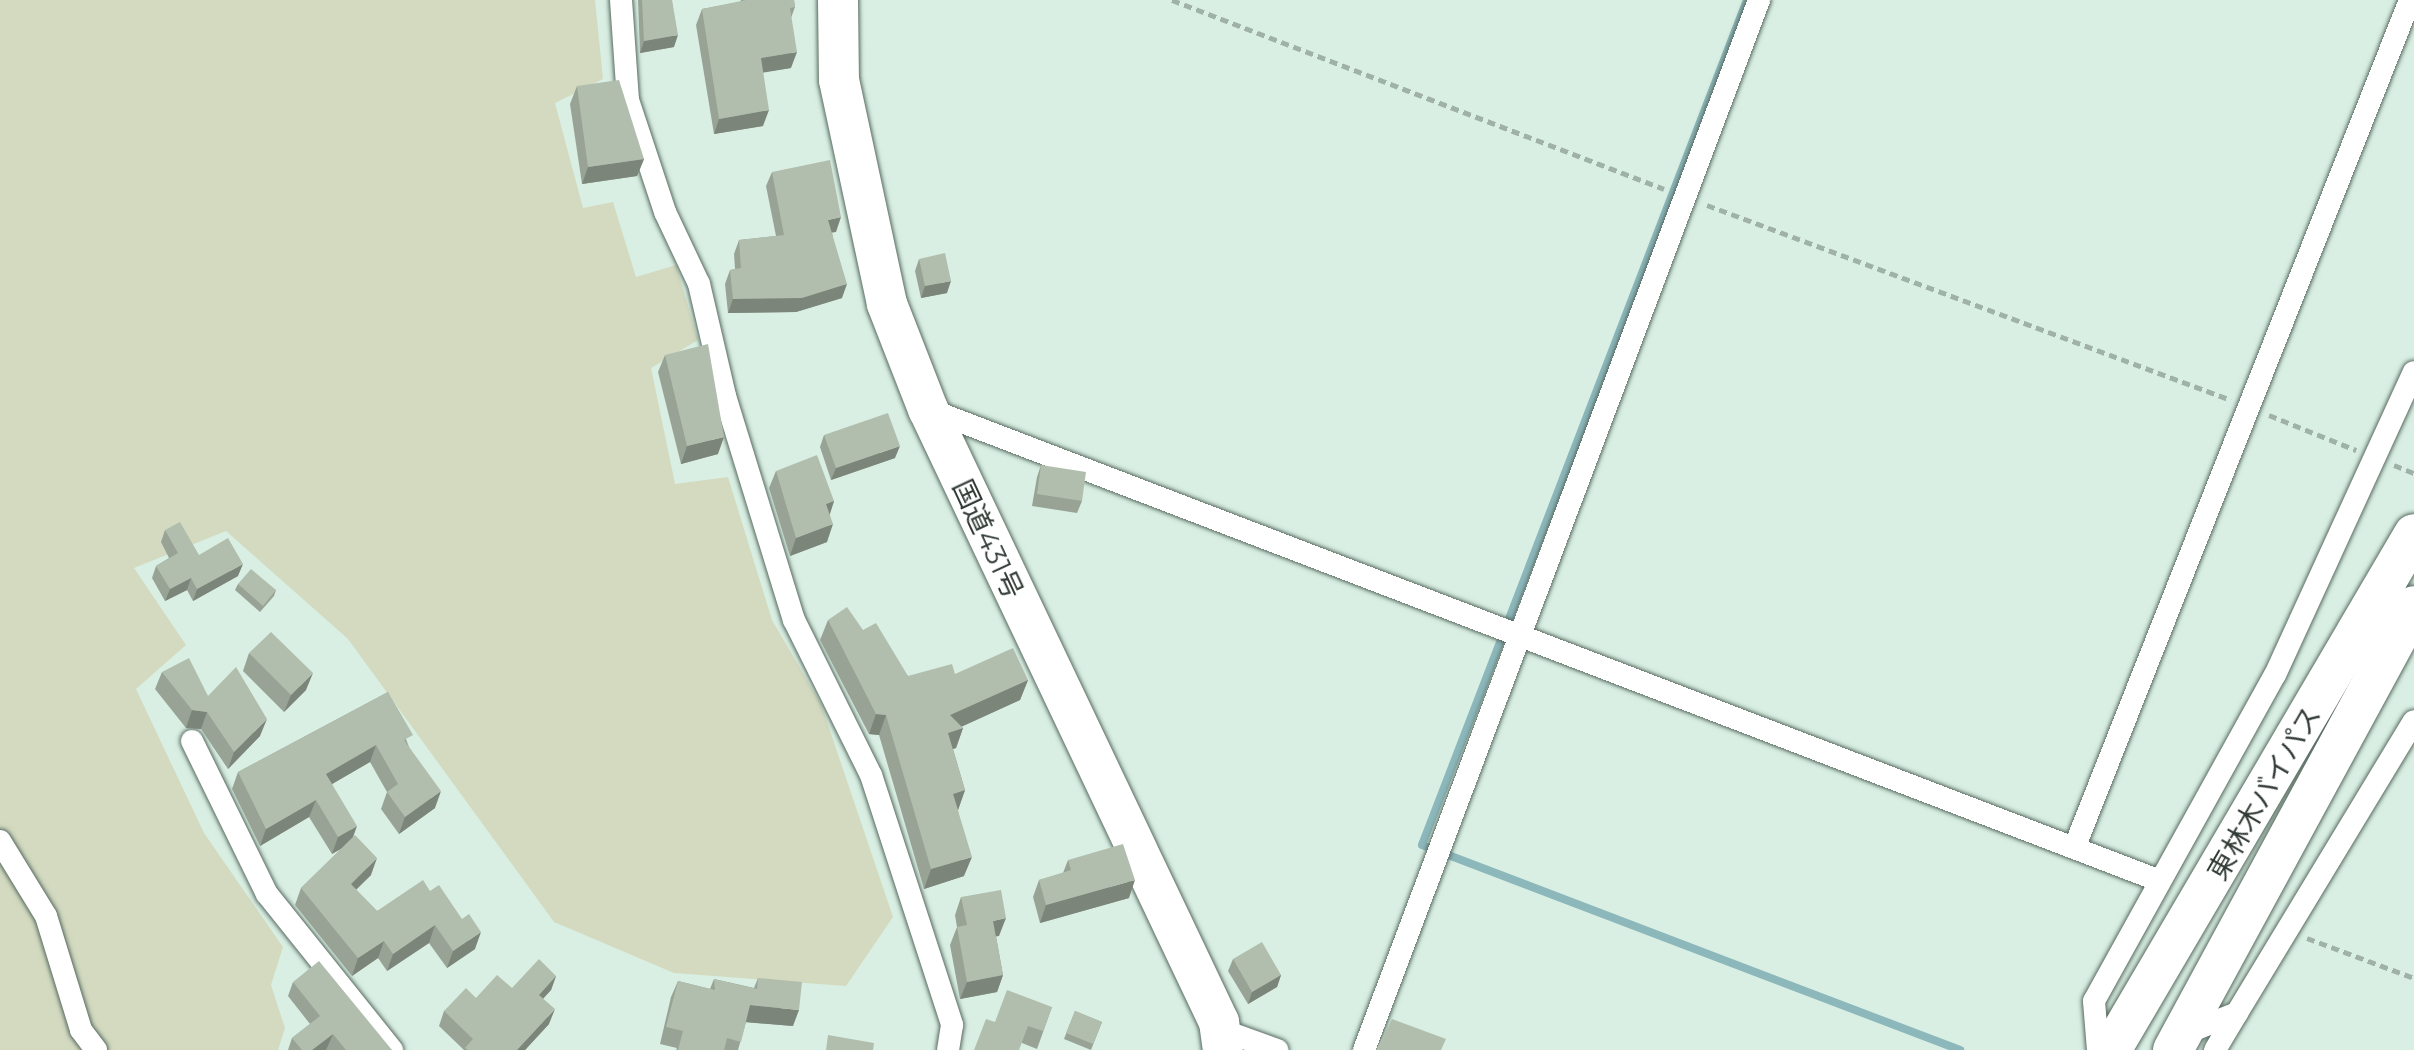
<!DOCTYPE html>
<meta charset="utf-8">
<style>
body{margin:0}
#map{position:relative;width:2414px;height:1050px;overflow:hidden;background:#d9efe3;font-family:Montserrat,"Noto Sans JP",sans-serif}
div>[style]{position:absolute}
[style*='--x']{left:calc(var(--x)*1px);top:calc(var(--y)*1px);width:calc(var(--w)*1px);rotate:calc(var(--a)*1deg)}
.green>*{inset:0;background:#d3dac0}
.stream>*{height:8px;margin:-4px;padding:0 4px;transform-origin:4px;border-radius:4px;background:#8cb7bb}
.path>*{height:5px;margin-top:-2.5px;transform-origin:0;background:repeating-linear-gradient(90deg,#a0b2a8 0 8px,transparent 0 13px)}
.roads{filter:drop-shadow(0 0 2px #586a60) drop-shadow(0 0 2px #586a60)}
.street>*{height:22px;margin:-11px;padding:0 11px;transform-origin:11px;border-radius:11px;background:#fff}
.highway>*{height:40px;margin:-20px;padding:0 20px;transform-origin:20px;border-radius:20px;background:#fff}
.wall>*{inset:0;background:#98a395}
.shaded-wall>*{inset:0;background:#7c8579}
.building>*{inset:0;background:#b1bead}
span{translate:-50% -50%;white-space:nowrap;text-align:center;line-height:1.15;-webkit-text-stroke:10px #fff;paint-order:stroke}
.street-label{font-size:28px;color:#313a35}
</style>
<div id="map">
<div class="green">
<i style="clip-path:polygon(0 0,595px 0,603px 79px,555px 103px,583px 208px,613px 202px,636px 277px,676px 265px,698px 340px,651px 368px,675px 484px,728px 477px,772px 620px,821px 704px,893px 917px,846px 986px,674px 973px,554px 922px,348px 639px,226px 531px,134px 568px,186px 645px,136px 689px,204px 833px,283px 947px,271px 985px,285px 1028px,278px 1050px,0 1050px)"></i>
</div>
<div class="stream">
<i style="--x:1747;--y:0;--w:905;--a:111.04"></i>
<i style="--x:1422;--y:845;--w:576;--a:20.86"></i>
</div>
<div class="path">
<i style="--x:1172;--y:0;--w:527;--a:21.01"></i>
<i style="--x:1707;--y:205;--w:559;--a:20.41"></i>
<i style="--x:2269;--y:415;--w:94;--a:21.9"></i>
<i style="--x:2394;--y:465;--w:22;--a:22"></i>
<i style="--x:2307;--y:938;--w:114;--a:20.5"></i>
</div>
<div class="roads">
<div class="street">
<i style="--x:621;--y:0;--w:100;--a:86"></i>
<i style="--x:628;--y:100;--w:118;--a:71.7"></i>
<i style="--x:665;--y:212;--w:80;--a:64.7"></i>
<i style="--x:699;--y:284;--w:115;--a:76.9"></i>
<i style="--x:725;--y:396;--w:234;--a:72.9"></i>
<i style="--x:794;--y:620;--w:173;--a:63.6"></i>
<i style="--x:871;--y:775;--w:263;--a:72"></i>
<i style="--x:952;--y:1025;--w:25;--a:99"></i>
<i style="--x:928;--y:409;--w:1319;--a:20.96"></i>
<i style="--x:192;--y:741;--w:170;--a:63.9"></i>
<i style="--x:267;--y:894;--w:200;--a:51.3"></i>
<i style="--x:0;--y:841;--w:88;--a:58.5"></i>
<i style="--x:46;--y:916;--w:119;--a:72.9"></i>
<i style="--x:81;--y:1030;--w:25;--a:53"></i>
<i style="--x:2075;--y:846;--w:910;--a:-68.4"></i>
<i style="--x:1222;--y:1030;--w:59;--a:20"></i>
<i style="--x:2186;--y:1033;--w:55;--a:-21.4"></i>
<i style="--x:2237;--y:1013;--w:341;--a:-58.8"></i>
<i style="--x:1364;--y:1050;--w:1122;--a:-69.38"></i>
<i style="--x:2098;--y:1050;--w:49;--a:-94.7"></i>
<i style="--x:2094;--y:1001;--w:373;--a:-61"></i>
<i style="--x:2275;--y:675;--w:333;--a:-65.4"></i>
<i style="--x:2215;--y:1050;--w:43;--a:-59.3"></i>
</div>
<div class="highway">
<i style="--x:838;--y:0;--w:80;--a:89.3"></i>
<i style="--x:839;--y:80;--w:229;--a:77.9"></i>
<i style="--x:887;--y:304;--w:113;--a:68.7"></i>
<i style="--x:928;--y:409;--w:679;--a:64.61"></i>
<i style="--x:1219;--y:1022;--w:28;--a:82"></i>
<i style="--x:2111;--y:1050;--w:598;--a:-59.58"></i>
<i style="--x:2173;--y:1050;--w:505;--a:-61.51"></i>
</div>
</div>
<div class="wall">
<i style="clip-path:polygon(638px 0,672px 0,674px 47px,640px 53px)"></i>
<i style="clip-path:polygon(741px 0,794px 0,795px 7px,791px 18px,791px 68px,763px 72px,763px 126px,714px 134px,696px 25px,702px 9px,740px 2px)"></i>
<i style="clip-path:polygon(577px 86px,644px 159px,637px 176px,582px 184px,570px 104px)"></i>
<i style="clip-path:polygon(772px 172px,836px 232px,832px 232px,842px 298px,796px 312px,728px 313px,725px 284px,730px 270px,735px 269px,734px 254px,739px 240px,776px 236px,766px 186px)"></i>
<i style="clip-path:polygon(919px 259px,947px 293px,921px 298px,915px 271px)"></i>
<i style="clip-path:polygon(665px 355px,718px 454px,681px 464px,658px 372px)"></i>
<i style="clip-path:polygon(824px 435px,895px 458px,831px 480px,820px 447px)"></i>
<i style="clip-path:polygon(1041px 465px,1082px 501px,1077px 513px,1032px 506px,1037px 477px)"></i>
<i style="clip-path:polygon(776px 471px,834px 501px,830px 514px,827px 542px,790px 556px,769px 488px)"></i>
<i style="clip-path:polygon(165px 530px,199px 555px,238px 576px,193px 601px,187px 590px,165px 601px,152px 578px,156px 566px,169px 558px,161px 542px)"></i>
<i style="clip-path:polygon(238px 584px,276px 590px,274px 596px,260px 612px,235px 590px)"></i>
<i style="clip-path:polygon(828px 620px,863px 630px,908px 676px,955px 674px,1028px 680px,1020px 700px,961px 727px,963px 728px,956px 748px,953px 749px,965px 790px,958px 810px,964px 876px,924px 889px,879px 735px,869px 734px,820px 640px)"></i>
<i style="clip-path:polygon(249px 653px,306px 690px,284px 712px,243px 671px)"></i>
<i style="clip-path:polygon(162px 672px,208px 696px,260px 736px,228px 769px,201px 729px,186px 728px,155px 689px)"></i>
<i style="clip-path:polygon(388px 692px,409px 747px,435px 808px,399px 834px,381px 809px,387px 792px,370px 762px,332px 784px,353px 837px,371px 875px,356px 890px,377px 911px,430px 891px,475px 949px,447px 968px,429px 943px,387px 971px,378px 958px,352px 976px,295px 905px,301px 888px,342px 848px,332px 854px,309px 817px,260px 846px,232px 789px,238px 772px)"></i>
<i style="clip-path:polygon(1068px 860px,1129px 898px,1040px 923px,1033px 897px,1039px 880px,1063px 873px)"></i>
<i style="clip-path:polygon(961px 897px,999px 936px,996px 936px,1003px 975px,997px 992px,960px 999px,950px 945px,957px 927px,955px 915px)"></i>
<i style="clip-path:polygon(1233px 959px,1281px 975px,1277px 987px,1248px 1004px,1228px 971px)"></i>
<i style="clip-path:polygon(556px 976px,551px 990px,543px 999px,549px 1024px,525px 1050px,464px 1050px,439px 1026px,444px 1011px,476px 998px)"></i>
<i style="clip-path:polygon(758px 978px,793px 1026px,746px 1022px,738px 1050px,676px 1050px,677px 1048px,660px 1044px,671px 997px,678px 981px,710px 989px,714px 979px,754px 988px)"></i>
<i style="clip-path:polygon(293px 982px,392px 1050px,288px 1050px,292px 1038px,310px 1024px,288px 996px)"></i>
<i style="clip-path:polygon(1052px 1007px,1037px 1049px,1022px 1043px,995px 1022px)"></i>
<i style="clip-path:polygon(1075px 1011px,1102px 1022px,1091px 1050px,1064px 1039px)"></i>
</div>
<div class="shaded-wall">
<i style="clip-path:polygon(678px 35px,674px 47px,640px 53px,644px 41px)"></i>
<i style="clip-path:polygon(797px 52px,791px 68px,755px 74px,761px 58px)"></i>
<i style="clip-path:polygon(769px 110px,763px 126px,714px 134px,719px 119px)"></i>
<i style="clip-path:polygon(644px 159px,637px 176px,582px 184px,588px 167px)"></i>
<i style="clip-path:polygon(841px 217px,836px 232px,823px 234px,828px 220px)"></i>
<i style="clip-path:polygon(951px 281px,947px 293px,921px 298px,925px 286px)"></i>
<i style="clip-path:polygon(847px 284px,842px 298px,796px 312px,728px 313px,733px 299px)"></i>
<i style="clip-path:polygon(724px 437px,718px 454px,681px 464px,687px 446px)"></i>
<i style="clip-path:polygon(900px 446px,895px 458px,831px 480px,836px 468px)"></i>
<i style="clip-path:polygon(834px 501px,828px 519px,826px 504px)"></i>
<i style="clip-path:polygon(833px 524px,827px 542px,790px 556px,796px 538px)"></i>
<i style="clip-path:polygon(243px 564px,238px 576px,193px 601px,197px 589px)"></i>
<i style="clip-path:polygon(191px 578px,187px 590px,165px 601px,170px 589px)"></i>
<i style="clip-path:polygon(313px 673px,306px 690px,284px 712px,291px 695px)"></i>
<i style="clip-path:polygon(1028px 680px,1020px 700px,943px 735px,950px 715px)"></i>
<i style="clip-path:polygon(192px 710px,207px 712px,201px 729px,186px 728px)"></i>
<i style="clip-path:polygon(876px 714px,886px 715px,879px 735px,869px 734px)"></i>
<i style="clip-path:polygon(267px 719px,260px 736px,228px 769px,234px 752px)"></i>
<i style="clip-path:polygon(963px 728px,956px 748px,941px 753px,948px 733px)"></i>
<i style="clip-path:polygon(376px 745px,370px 762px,320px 791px,326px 774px)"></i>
<i style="clip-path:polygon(965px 790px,958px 810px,953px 794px)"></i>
<i style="clip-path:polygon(441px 791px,435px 808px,399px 834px,405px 817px)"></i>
<i style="clip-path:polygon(316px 800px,309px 817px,260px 846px,266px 829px)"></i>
<i style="clip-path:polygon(357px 826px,351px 843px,332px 854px,338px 837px)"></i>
<i style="clip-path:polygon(972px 857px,964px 876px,924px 889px,931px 869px)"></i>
<i style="clip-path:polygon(377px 858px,371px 875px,344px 901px,351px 884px)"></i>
<i style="clip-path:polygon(1135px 880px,1129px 898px,1040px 923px,1046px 905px)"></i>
<i style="clip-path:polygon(1006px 918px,999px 936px,987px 938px,993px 921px)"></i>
<i style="clip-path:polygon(435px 925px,429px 943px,387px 971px,393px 954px)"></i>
<i style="clip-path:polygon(481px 932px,475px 949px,447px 968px,453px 951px)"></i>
<i style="clip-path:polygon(384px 941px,378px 958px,352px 976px,358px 958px)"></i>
<i style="clip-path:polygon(1003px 975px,997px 992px,960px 999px,967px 982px)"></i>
<i style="clip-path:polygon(1281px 975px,1277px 987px,1248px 1004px,1252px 992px)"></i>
<i style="clip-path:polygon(556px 976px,551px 990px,533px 1009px,539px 995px)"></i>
<i style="clip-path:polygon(750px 1005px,799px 1010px,793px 1026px,744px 1022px)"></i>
<i style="clip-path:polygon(555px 1009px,549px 1024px,525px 1050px,517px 1050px)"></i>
<i style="clip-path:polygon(333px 1034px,326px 1050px,312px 1050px)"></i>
</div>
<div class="building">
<i style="clip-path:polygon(642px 0,672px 0,678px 35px,644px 41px)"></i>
<i style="clip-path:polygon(746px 0,794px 0,795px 7px,790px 8px,797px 52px,761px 58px,769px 110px,719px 119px,702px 9px)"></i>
<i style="clip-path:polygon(619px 80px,644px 159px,588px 167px,577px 86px)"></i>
<i style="clip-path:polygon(830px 160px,841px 217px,828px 220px,847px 284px,802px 298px,733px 299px,730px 270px,741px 268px,739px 240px,784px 235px,772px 172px)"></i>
<i style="clip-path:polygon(945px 253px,951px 281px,925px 286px,919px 259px)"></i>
<i style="clip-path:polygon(708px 344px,724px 437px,687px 446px,665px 355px)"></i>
<i style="clip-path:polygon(888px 413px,900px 446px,836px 468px,824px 435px)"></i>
<i style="clip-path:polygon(817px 455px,834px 501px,826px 504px,833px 524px,796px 538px,776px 471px)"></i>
<i style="clip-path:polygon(1041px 465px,1086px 472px,1082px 501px,1037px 494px)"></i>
<i style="clip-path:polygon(180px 522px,199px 555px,228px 538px,243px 564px,197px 589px,191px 578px,170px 589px,156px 566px,178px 553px,165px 530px)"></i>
<i style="clip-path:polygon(251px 569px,276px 590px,263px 606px,238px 584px)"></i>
<i style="clip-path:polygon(847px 607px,863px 630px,876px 623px,908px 676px,952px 664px,955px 674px,1013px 648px,1028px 680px,950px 715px,963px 728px,948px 733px,965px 790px,953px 794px,972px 857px,931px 869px,886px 715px,876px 714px,828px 620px)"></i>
<i style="clip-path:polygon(271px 632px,313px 673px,291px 695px,249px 653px)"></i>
<i style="clip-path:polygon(189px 658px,208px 696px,236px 667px,267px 719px,234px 752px,207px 712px,192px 710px,162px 672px)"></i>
<i style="clip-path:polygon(388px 692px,413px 735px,404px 740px,441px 791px,405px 817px,387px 792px,398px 784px,376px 745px,326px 774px,357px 826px,338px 837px,316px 800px,266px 829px,238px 772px)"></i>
<i style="clip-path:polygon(355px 835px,377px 858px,351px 884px,377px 911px,423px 880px,430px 891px,439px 885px,462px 919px,469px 914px,481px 932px,453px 951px,435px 925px,393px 954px,384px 941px,358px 958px,301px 888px)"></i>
<i style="clip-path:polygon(1123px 844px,1135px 880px,1046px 905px,1039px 880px,1071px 870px,1068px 860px)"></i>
<i style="clip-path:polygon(1001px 890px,1006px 918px,993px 921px,1003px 975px,967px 982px,957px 927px,967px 925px,961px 897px)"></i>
<i style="clip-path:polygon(1262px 942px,1281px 975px,1252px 992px,1233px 959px)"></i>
<i style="clip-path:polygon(539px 959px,556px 976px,539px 995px,555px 1009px,517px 1050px,468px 1050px,465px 1048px,473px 1039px,444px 1011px,466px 988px,476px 998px,497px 975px,512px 988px)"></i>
<i style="clip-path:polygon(319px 961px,392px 1050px,346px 1050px,333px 1034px,312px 1050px,302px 1050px,292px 1038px,320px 1016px,293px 982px)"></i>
<i style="clip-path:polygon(758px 978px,802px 982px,799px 1010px,750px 1005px,741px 1042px,727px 1038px,724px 1050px,678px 1050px,683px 1031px,666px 1027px,678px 981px,715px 990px,714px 979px,757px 989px)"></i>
<i style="clip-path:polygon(1007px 990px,1052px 1007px,1043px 1031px,1028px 1026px,1019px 1050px,974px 1050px,986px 1019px,995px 1022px)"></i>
<i style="clip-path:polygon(1075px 1011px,1102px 1022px,1093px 1044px,1066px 1033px)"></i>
<i style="clip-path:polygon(1392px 1019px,1446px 1039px,1441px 1050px,1376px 1050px)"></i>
<i style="clip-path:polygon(828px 1035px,874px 1043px,873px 1050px,826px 1050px)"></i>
</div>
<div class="street-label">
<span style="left:988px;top:539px;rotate:65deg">国道431号</span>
<span style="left:2264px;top:793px;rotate:-60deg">東林木バイパス</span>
</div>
</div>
